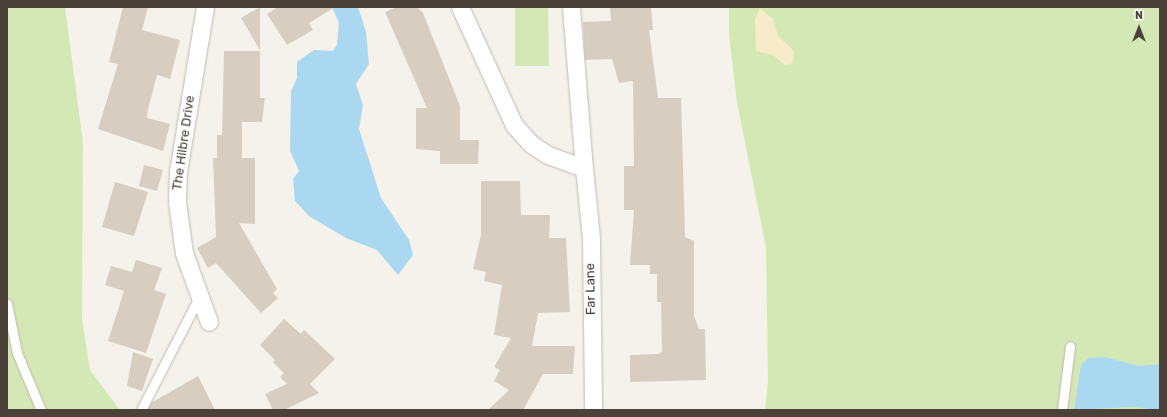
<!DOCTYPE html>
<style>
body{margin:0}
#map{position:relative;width:1167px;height:417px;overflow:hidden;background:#f5f1eb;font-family:Rubik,sans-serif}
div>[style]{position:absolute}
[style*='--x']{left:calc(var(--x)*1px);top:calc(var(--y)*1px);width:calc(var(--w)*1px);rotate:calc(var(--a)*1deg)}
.green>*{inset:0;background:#d4e8b5}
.sand>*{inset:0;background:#f7ebc9}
.water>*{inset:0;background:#aad8f0}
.building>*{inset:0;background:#d7cdc1}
.roads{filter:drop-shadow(0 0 1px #c1b9ae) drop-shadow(0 0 1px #c1b9ae)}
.service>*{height:9px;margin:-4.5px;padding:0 4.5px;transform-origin:4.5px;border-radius:4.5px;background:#fff}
.minor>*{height:17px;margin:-8.5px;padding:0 8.5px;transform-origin:8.5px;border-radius:8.5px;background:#fff}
span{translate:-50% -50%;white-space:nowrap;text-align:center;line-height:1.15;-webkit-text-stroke:3.5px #fff;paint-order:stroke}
.street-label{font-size:13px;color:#4a4239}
.frame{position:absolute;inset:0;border:8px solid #4a4239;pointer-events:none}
.north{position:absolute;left:1119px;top:8px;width:40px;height:40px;-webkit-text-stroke:3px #fff;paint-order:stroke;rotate:0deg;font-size:11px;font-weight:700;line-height:16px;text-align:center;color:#4a4239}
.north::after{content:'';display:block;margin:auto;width:14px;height:18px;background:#4a4239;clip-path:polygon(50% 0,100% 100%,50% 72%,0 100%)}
</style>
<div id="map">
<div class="green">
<i style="clip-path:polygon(7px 7px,65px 7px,83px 143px,82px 319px,90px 370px,120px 410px,7px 410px)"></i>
<i style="clip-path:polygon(515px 7px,548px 7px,549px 66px,515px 66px)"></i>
<i style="clip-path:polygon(729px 7px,1160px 7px,1160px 410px,765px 410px,768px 380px,766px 248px,737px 102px,729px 35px)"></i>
</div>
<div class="sand">
<i style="clip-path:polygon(760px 8px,773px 19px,778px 36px,794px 51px,793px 63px,785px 65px,773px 55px,756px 51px,755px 19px)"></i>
</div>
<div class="water">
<i style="clip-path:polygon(332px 7px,358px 7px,366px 32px,369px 64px,356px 84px,363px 105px,359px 129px,381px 198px,409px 240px,413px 255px,398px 275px,377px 250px,346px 238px,309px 216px,295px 201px,293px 179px,299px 171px,290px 151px,291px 91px,297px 78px,297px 62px,314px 50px,333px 51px,337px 45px,339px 23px)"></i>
<i style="clip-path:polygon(1104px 357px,1139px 366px,1160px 364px,1160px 410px,1133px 407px,1074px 410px,1081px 365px,1088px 358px)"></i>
</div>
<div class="building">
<i style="clip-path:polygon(123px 7px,148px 7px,142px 30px,180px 40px,170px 79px,157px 75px,148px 109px,147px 118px,170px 124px,163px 151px,98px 129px,118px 64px,109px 62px)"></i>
<i style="clip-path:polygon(260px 7px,260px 50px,241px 18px)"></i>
<i style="clip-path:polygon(278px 7px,335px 7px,309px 23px,313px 30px,287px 45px,267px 14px)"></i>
<i style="clip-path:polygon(397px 7px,417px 7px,423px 13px,460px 106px,460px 140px,479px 140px,478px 164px,440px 164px,440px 151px,416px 149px,416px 108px,427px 108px,385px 12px)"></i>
<i style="clip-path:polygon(610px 7px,651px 7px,653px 30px,649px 30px,658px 98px,681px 98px,685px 237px,694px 241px,694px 316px,699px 329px,705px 329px,706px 380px,630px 382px,630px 355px,659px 354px,662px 351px,661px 302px,657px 302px,657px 274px,650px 274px,650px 265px,630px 265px,634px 210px,624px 210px,624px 166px,634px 166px,633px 81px,619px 83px,612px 59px,585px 60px,583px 22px,611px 21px)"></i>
<i style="clip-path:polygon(224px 51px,260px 51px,260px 98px,265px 98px,262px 122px,242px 122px,242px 158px,255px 158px,255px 224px,239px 223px,277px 289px,273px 293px,278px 298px,261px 313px,216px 263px,208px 268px,197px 248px,216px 237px,213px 158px,217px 158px,217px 135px,222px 135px)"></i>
<i style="clip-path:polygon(144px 165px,163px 170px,157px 191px,139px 186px)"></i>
<i style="clip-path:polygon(481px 181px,520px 181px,521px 215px,550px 215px,549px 238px,566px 238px,570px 312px,538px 313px,532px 346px,575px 346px,573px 374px,543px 374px,523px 410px,488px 410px,509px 390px,494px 381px,500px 370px,494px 367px,511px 338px,494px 335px,502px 285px,484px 281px,486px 272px,473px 269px,481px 235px)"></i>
<i style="clip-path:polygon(115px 182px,148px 192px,134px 236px,102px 227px)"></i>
<i style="clip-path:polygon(136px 260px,162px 268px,154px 290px,166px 294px,146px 353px,108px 341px,124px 291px,105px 285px,111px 266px,132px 272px)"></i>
<i style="clip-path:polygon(284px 319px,301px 334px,304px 330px,335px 359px,310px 384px,319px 393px,284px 410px,273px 410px,265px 394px,287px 384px,280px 377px,284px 373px,273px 362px,275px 360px,260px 345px)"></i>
<i style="clip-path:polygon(133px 352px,153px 359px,142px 391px,127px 386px)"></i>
<i style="clip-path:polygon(198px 376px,215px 410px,148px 410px,151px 403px)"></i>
</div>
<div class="roads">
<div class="service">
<i style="--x:7;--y:304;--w:50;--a:78.5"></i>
<i style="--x:17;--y:353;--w:62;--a:67.2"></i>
<i style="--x:141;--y:410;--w:125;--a:-62.8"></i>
<i style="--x:1062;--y:410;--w:64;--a:-82.8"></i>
</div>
<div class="minor">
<i style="--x:205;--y:7;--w:166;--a:99.3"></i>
<i style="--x:178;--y:171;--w:31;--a:92"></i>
<i style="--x:177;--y:202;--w:51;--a:82.2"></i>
<i style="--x:184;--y:253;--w:73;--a:70.1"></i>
<i style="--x:460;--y:7;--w:130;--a:65.4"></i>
<i style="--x:514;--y:125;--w:25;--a:48"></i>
<i style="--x:531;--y:144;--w:20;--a:33"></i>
<i style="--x:548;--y:155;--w:38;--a:20"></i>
<i style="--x:584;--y:168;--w:70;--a:84.3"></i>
<i style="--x:591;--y:238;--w:172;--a:89.3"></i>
<i style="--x:571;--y:7;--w:162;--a:85.4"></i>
</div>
</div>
<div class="street-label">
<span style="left:184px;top:143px;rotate:-82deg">The Hilbre Drive</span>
<span style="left:591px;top:289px;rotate:-91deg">Far Lane</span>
</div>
<div class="frame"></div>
<div class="north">N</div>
</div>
